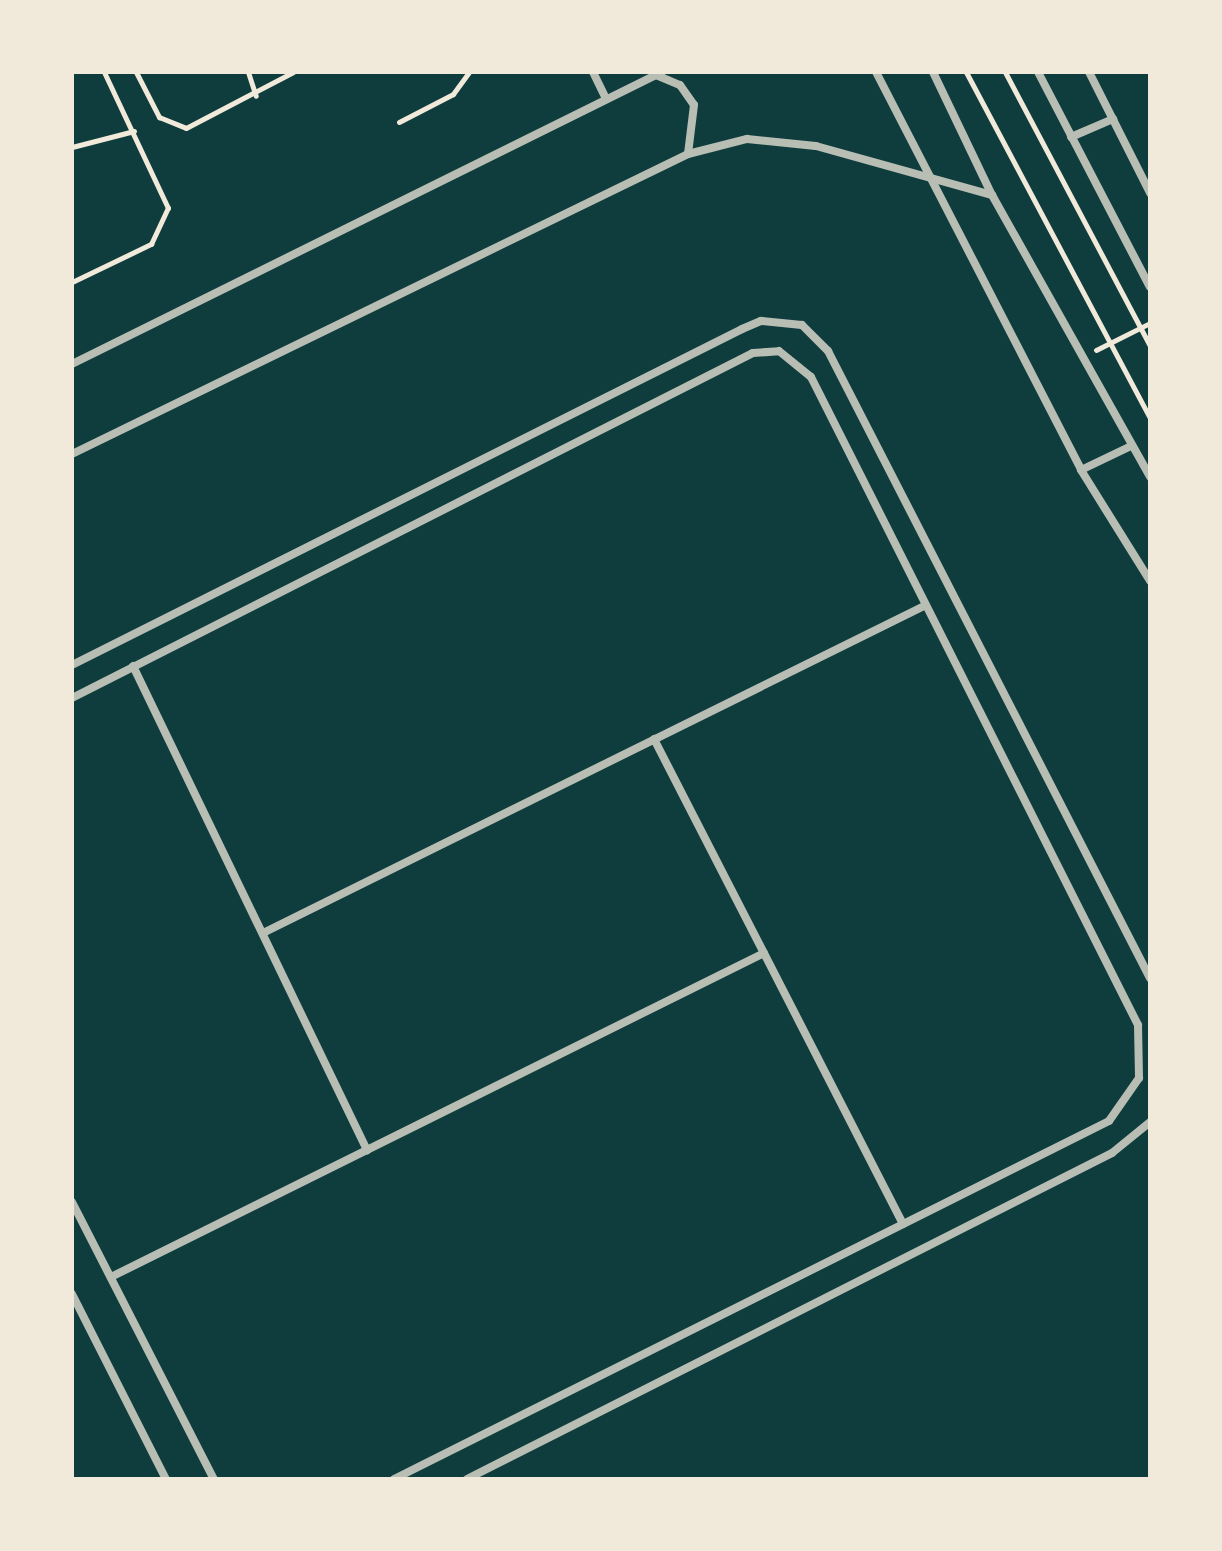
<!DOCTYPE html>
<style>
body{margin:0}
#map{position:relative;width:1222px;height:1551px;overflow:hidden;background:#0f3d3e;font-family:"Sofia Sans Condensed",sans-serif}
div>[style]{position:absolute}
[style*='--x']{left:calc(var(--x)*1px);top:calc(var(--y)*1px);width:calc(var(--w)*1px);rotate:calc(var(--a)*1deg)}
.path>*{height:5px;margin:-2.5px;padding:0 2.5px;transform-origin:2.5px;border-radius:2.5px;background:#f1e9da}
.minor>*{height:8px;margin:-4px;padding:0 4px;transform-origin:4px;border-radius:4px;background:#b8beb3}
span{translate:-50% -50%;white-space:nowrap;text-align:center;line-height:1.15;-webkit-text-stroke:7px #f1e9da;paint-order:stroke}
.frame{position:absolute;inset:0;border:74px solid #f1e9da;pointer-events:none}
</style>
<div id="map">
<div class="path">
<i style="--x:136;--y:72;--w:51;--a:62.9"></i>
<i style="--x:159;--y:117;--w:29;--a:22"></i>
<i style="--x:186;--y:128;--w:121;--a:-27.6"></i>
<i style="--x:248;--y:72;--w:25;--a:72"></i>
<i style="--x:966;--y:72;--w:392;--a:62"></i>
<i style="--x:1005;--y:72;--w:310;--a:62.1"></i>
<i style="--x:399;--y:122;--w:61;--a:-27.4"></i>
<i style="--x:453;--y:94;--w:27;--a:-54"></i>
<i style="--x:72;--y:147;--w:64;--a:-14.5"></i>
<i style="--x:72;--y:282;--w:88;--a:-25.7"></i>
<i style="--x:151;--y:244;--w:40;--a:-65"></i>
<i style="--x:168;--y:208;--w:150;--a:-115.2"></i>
<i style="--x:1096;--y:350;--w:60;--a:-26.6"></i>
</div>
<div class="minor">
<i style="--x:593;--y:72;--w:30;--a:64"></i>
<i style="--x:876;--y:72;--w:448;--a:62.7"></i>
<i style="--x:1081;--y:470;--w:131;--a:58.1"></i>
<i style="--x:933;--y:72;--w:136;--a:64.4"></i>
<i style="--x:992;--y:195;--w:323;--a:60.7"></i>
<i style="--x:1038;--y:72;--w:242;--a:62.5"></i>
<i style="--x:1089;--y:72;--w:136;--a:63.2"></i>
<i style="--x:656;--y:75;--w:26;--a:23"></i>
<i style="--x:680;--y:85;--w:24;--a:55"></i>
<i style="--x:694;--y:105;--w:49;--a:97"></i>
<i style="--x:1071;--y:137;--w:46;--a:-23.2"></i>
<i style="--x:72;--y:364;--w:658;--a:-26.33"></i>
<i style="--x:72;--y:454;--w:685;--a:-25.97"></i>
<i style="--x:688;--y:154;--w:61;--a:-14.3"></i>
<i style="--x:747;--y:139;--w:69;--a:5.8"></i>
<i style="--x:816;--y:146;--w:183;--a:15.6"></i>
<i style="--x:1081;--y:470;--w:55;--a:-25.6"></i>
<i style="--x:72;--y:665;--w:750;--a:-26.63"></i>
<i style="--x:742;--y:329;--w:21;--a:-23"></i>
<i style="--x:761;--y:321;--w:41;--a:5.6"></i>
<i style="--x:802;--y:325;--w:37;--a:45"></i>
<i style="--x:828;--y:351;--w:705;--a:62.82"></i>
<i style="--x:133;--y:666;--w:538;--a:64.2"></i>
<i style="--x:72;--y:698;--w:763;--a:-26.87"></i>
<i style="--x:753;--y:353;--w:26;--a:-4"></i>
<i style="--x:779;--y:351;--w:41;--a:39.1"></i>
<i style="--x:811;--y:377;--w:726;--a:63.22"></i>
<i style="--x:1138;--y:1025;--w:53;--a:88.9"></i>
<i style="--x:1139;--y:1078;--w:52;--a:124.9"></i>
<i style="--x:1109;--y:1121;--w:800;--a:153.4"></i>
<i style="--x:654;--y:739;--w:545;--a:62.82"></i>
<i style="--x:263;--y:933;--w:737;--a:-26.32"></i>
<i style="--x:72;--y:1202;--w:311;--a:62.9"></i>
<i style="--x:111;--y:1277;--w:729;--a:-26.39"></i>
<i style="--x:72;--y:1294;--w:208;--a:63.1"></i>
<i style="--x:467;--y:1479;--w:723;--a:-26.81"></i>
<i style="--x:1112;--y:1153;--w:49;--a:-39.2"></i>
</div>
<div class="frame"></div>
</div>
